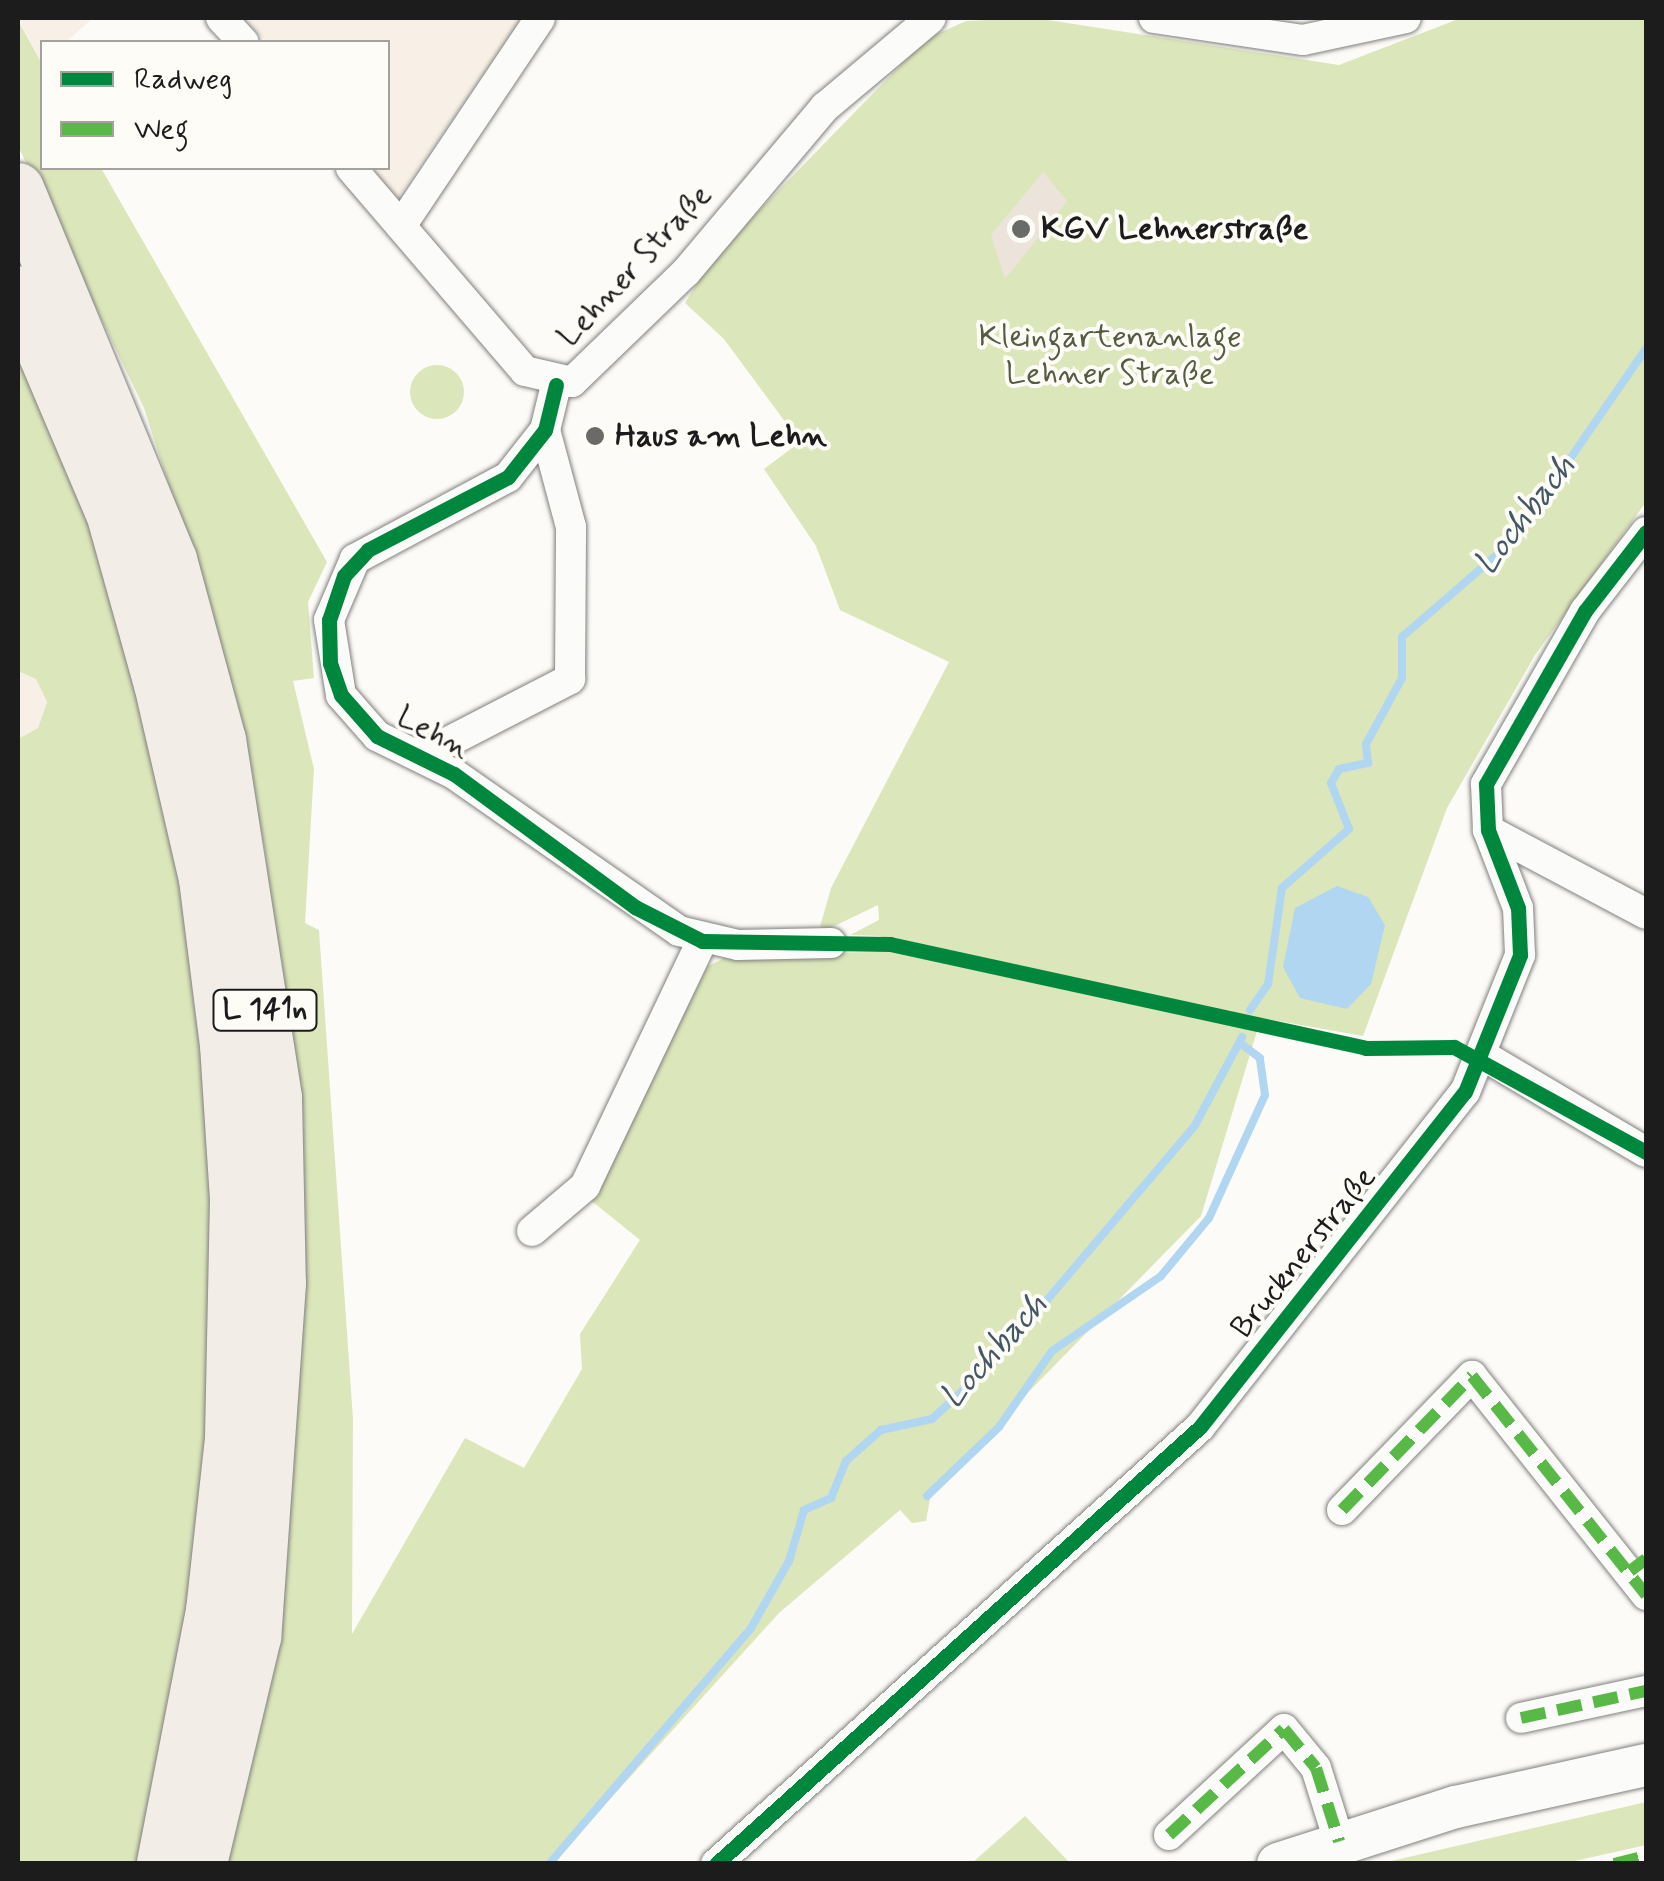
<!DOCTYPE html>
<meta charset="utf-8">
<style>
body{margin:0}
#map{position:relative;width:1664px;height:1881px;overflow:hidden;background:#fcfbf8;font-family:Mynerve,sans-serif}
div>[style]{position:absolute}
[style*='--x']{left:calc(var(--x)*1px);top:calc(var(--y)*1px);width:calc(var(--w)*1px);rotate:calc(var(--a)*1deg)}
.built>*{inset:0;background:#f8f0e6}
.green>*{inset:0;background:#dce6bb}
.round{border-radius:50%}
.water>*{inset:0;background:#b0d6f1}
.stream>*{height:8px;margin:-4px;padding:0 4px;transform-origin:4px;border-radius:4px;background:#b0d6f1}
.building>*{inset:0;background:#ece3da}
.roads{filter:drop-shadow(0 0 2px #81807f) drop-shadow(0 0 2px #81807f)}
.minor>*{height:30px;margin:-15px;padding:0 15px;transform-origin:15px;border-radius:15px;background:#fbfbf9}
.secondary>*{height:42px;margin:-21px;padding:0 21px;transform-origin:21px;border-radius:21px;background:#fbfbf9}
.trunk>*{height:52px;margin:-26px;padding:0 26px;transform-origin:26px;border-radius:26px;background:#f2eee7}
.quiet>*{height:12px;margin-top:-6px;transform-origin:0;background:repeating-linear-gradient(90deg,#58b947 0 25px,transparent 0 37px)}
.cycleway>*{height:15px;margin:-7.5px;padding:0 7.5px;transform-origin:7.5px;border-radius:7.5px;background:#00873e}
.dots>*{width:28px;height:28px;translate:-50% -50%;box-sizing:border-box;border:5px solid #fdfcf7;border-radius:50%}
span{translate:-50% -50%;white-space:nowrap;text-align:center;line-height:1.15;-webkit-text-stroke:8px #fdfcf7;paint-order:stroke}
.shield-label span{padding:2px 8px;background:#fdfcf7;border:2px solid;border-radius:8px;-webkit-text-stroke-width:0}
.shield-label{font-size:30px;color:#1c1c1c;font-weight:700}
.poi-label{font-size:32px;color:#1c1c1c;font-weight:700}
.left{translate:0 -50%;text-align:left}
.street-label{font-size:32px;color:#1c1c1c}
.park-label{font-size:32px;color:#565c42}
.water-label{font-size:35px;color:#455866;font-style:italic}
.frame{position:absolute;inset:0;border:20px solid #1c1c1c;pointer-events:none}
.legend{position:absolute;left:40px;top:40px;width:350px;height:130px;box-sizing:border-box;background:#fdfcf7;border:2px solid #a3a29f;margin:0;padding:12px 18px;list-style:none;font-size:30px;color:#1c1c1c}
.legend li{display:flex;align-items:center;gap:20px;height:50px}
.legend b{width:50px;border:2px solid #a3a29f}
</style>
<div id="map">
<div class="built">
<i style="clip-path:polygon(18px 18px,93px 18px,66px 42px,42px 42px,42px 64px)"></i>
<i style="clip-path:polygon(244px 18px,521px 18px,398px 198px,372px 168px,388px 168px,388px 42px,266px 42px)"></i>
<i style="clip-path:polygon(18px 671px,36px 679px,47px 702px,38px 728px,18px 739px)"></i>
</div>
<div class="green">
<i style="clip-path:polygon(1035px 18px,1339px 65px,1461px 18px,1646px 18px,1646px 502px,1535px 655px,1447px 808px,1363px 1036px,1261px 1018px,1201px 1216px,960px 1462px,930px 1499px,926px 1521px,912px 1523px,900px 1510px,779px 1613px,552px 1863px,219px 1863px,299px 1163px,265px 851px,211px 616px,144px 408px,18px 146px,18px 20px,42px 64px,42px 168px,101px 168px,327px 562px,308px 602px,314px 678px,293px 681px,314px 769px,305px 923px,319px 930px,353px 1419px,352px 1634px,465px 1438px,524px 1468px,582px 1369px,580px 1334px,640px 1240px,588px 1198px,708px 966px,733px 954px,878px 952px,881px 936px,850px 935px,879px 920px,878px 905px,818px 934px,831px 888px,949px 662px,840px 610px,816px 546px,764px 469px,800px 442px,724px 339px,685px 303px,713px 258px,926px 39px,966px 21px)"></i>
<i style="clip-path:polygon(18px 333px,103px 551px,183px 894px,219px 1194px,204px 1517px,149px 1863px,18px 1863px,18px 739px,38px 728px,47px 702px,36px 679px,18px 671px)"></i>
<i class="round" style="left:410px;top:365px;width:54px;height:54px"></i>
<i style="clip-path:polygon(1646px 1802px,1646px 1845px,1566px 1863px,1383px 1863px)"></i>
<i style="clip-path:polygon(1025px 1816px,1070px 1863px,972px 1863px)"></i>
</div>
<div class="water">
<i style="clip-path:polygon(1337px 886px,1368px 897px,1385px 925px,1371px 984px,1347px 1009px,1300px 998px,1283px 967px,1295px 908px)"></i>
</div>
<div class="stream">
<i style="--x:1250;--y:1010;--w:32;--a:-55"></i>
<i style="--x:1268;--y:984;--w:97;--a:-81.7"></i>
<i style="--x:1282;--y:888;--w:89;--a:-41.4"></i>
<i style="--x:1349;--y:829;--w:49;--a:-111.4"></i>
<i style="--x:1331;--y:783;--w:16;--a:-60"></i>
<i style="--x:1339;--y:769;--w:30;--a:-12"></i>
<i style="--x:1368;--y:763;--w:19;--a:-96"></i>
<i style="--x:1366;--y:744;--w:75;--a:-61.4"></i>
<i style="--x:1402;--y:678;--w:41;--a:-90"></i>
<i style="--x:1402;--y:637;--w:148;--a:-40.9"></i>
<i style="--x:1514;--y:540;--w:232;--a:-55.4"></i>
<i style="--x:927;--y:1496;--w:100;--a:-43.8"></i>
<i style="--x:999;--y:1427;--w:93;--a:-55.1"></i>
<i style="--x:1052;--y:1351;--w:132;--a:-34.5"></i>
<i style="--x:1161;--y:1276;--w:75;--a:-50.4"></i>
<i style="--x:1209;--y:1218;--w:135;--a:-65.5"></i>
<i style="--x:1265;--y:1095;--w:37;--a:-98"></i>
<i style="--x:1260;--y:1058;--w:25;--a:-143"></i>
<i style="--x:549;--y:1864;--w:311;--a:-49.4"></i>
<i style="--x:751;--y:1628;--w:77;--a:-60.4"></i>
<i style="--x:789;--y:1561;--w:53;--a:-73.6"></i>
<i style="--x:804;--y:1510;--w:30;--a:-24"></i>
<i style="--x:831;--y:1498;--w:40;--a:-68"></i>
<i style="--x:846;--y:1461;--w:47;--a:-41.5"></i>
<i style="--x:881;--y:1430;--w:52;--a:-12.2"></i>
<i style="--x:932;--y:1419;--w:88;--a:-42.7"></i>
<i style="--x:997;--y:1359;--w:304;--a:-49.7"></i>
<i style="--x:1194;--y:1127;--w:102;--a:-61.9"></i>
</div>
<div class="building">
<i style="clip-path:polygon(1043px 172px,1067px 201px,1005px 279px,991px 235px)"></i>
</div>
<div class="roads">
<div class="minor">
<i style="--x:221;--y:18;--w:33;--a:47"></i>
<i style="--x:1154;--y:18;--w:151;--a:8.4"></i>
<i style="--x:1303;--y:40;--w:105;--a:-12.1"></i>
<i style="--x:351;--y:168;--w:267;--a:49.4"></i>
<i style="--x:525;--y:371;--w:48;--a:13.2"></i>
<i style="--x:572;--y:382;--w:158;--a:-44"></i>
<i style="--x:686;--y:272;--w:216;--a:-49.9"></i>
<i style="--x:825;--y:107;--w:138;--a:-40"></i>
<i style="--x:401;--y:226;--w:250;--a:-56.2"></i>
<i style="--x:556;--y:385;--w:46;--a:103.7"></i>
<i style="--x:545;--y:430;--w:60;--a:128.2"></i>
<i style="--x:508;--y:477;--w:174;--a:151.8"></i>
<i style="--x:355;--y:559;--w:66;--a:113.1"></i>
<i style="--x:329;--y:620;--w:76;--a:80.9"></i>
<i style="--x:341;--y:695;--w:55;--a:48.7"></i>
<i style="--x:377;--y:736;--w:86;--a:26.3"></i>
<i style="--x:454;--y:774;--w:274;--a:34.9"></i>
<i style="--x:679;--y:931;--w:61;--a:13.3"></i>
<i style="--x:738;--y:945;--w:93;--a:-1.2"></i>
<i style="--x:421;--y:756;--w:168;--a:-27.3"></i>
<i style="--x:570;--y:679;--w:152;--a:-89.6"></i>
<i style="--x:571;--y:527;--w:100;--a:-105"></i>
<i style="--x:1488;--y:830;--w:179;--a:28"></i>
<i style="--x:1484;--y:1056;--w:188;--a:30.7"></i>
<i style="--x:532;--y:1231;--w:70;--a:-40.3"></i>
<i style="--x:585;--y:1186;--w:272;--a:-64.5"></i>
<i style="--x:1342;--y:1510;--w:187;--a:-45.9"></i>
<i style="--x:1472;--y:1376;--w:280;--a:51.5"></i>
<i style="--x:1521;--y:1718;--w:128;--a:-12.2"></i>
<i style="--x:1169;--y:1835;--w:156;--a:-42.7"></i>
<i style="--x:1284;--y:1729;--w:50;--a:50.6"></i>
<i style="--x:1316;--y:1768;--w:77;--a:72.5"></i>
<i style="--x:716;--y:1864;--w:652;--a:-42.08"></i>
<i style="--x:1200;--y:1427;--w:427;--a:-51.7"></i>
<i style="--x:1465;--y:1092;--w:148;--a:-68.1"></i>
<i style="--x:1520;--y:955;--w:47;--a:-92.4"></i>
<i style="--x:1518;--y:908;--w:84;--a:-111"></i>
<i style="--x:1488;--y:830;--w:46;--a:-92.5"></i>
<i style="--x:1486;--y:784;--w:199;--a:-60.2"></i>
<i style="--x:1585;--y:611;--w:100;--a:-52.3"></i>
</div>
<div class="secondary">
<i style="--x:1278;--y:1864;--w:187;--a:-17.8"></i>
<i style="--x:1456;--y:1807;--w:195;--a:-12.5"></i>
</div>
<div class="trunk">
<i style="--x:18;--y:189;--w:401;--a:67.6"></i>
<i style="--x:171;--y:560;--w:187;--a:74.8"></i>
<i style="--x:220;--y:740;--w:362;--a:81.1"></i>
<i style="--x:276;--y:1098;--w:185;--a:88.8"></i>
<i style="--x:280;--y:1283;--w:355;--a:94"></i>
<i style="--x:255;--y:1637;--w:233;--a:103.4"></i>
<i style="--x:18;--y:292;--w:243;--a:67"></i>
<i style="--x:113;--y:516;--w:174;--a:74.4"></i>
<i style="--x:160;--y:684;--w:200;--a:77"></i>
<i style="--x:205;--y:879;--w:167;--a:82.8"></i>
<i style="--x:226;--y:1045;--w:154;--a:86.3"></i>
<i style="--x:236;--y:1199;--w:240;--a:91.2"></i>
<i style="--x:231;--y:1439;--w:173;--a:96.3"></i>
<i style="--x:212;--y:1611;--w:258;--a:101"></i>
</div>
</div>
<div class="quiet">
<i style="--x:1342;--y:1510;--w:187;--a:-45.9"></i>
<i style="--x:1472;--y:1376;--w:280;--a:51.5"></i>
<i style="--x:1630;--y:1571;--w:20;--a:-37"></i>
<i style="--x:1521;--y:1718;--w:128;--a:-12.2"></i>
<i style="--x:1169;--y:1835;--w:156;--a:-42.7"></i>
<i style="--x:1284;--y:1729;--w:50;--a:50.6"></i>
<i style="--x:1316;--y:1768;--w:77;--a:72.5"></i>
<i style="--x:1614;--y:1864;--w:33;--a:-14"></i>
</div>
<div class="cycleway">
<i style="--x:556;--y:385;--w:46;--a:103.7"></i>
<i style="--x:545;--y:430;--w:60;--a:128.2"></i>
<i style="--x:508;--y:477;--w:158;--a:152.5"></i>
<i style="--x:368;--y:550;--w:35;--a:133"></i>
<i style="--x:344;--y:576;--w:46;--a:108.8"></i>
<i style="--x:329;--y:620;--w:43;--a:88.7"></i>
<i style="--x:330;--y:663;--w:34;--a:71"></i>
<i style="--x:341;--y:695;--w:55;--a:48.7"></i>
<i style="--x:377;--y:736;--w:86;--a:26.3"></i>
<i style="--x:454;--y:774;--w:225;--a:36.3"></i>
<i style="--x:635;--y:907;--w:75;--a:26.9"></i>
<i style="--x:702;--y:941;--w:188;--a:0.9"></i>
<i style="--x:890;--y:944;--w:486;--a:12.3"></i>
<i style="--x:1365;--y:1048;--w:89;--a:-0.6"></i>
<i style="--x:1454;--y:1047;--w:219;--a:28.7"></i>
<i style="--x:716;--y:1864;--w:652;--a:-42.08"></i>
<i style="--x:1200;--y:1427;--w:427;--a:-51.7"></i>
<i style="--x:1465;--y:1092;--w:148;--a:-68.1"></i>
<i style="--x:1520;--y:955;--w:47;--a:-92.4"></i>
<i style="--x:1518;--y:908;--w:84;--a:-111"></i>
<i style="--x:1488;--y:830;--w:46;--a:-92.5"></i>
<i style="--x:1486;--y:784;--w:199;--a:-60.2"></i>
<i style="--x:1585;--y:611;--w:100;--a:-52.3"></i>
</div>
<div class="dots">
<i style="left:1021px;top:229px;background:#6a6a69"></i>
<i style="left:595px;top:436px;background:#6a6a69"></i>
</div>
<div class="shield-label">
<span style="left:265px;top:1010px">L 141n</span>
</div>
<div class="poi-label">
<span class="left" style="left:1041px;top:229px">KGV Lehnerstraße</span>
<span class="left" style="left:615px;top:436px">Haus am Lehn</span>
</div>
<div class="street-label">
<span style="left:635px;top:266px;rotate:-47deg">Lehner Straße</span>
<span style="left:433px;top:733px;rotate:28deg">Lehn</span>
<span style="left:1304px;top:1253px;rotate:-51deg">Brucknerstraße</span>
</div>
<div class="park-label">
<span style="left:1110px;top:356px">Kleingartenanlage<br>Lehner Straße</span>
</div>
<div class="water-label">
<span style="left:1525px;top:515px;rotate:-52deg">Lochbach</span>
<span style="left:994px;top:1351px;rotate:-48deg">Lochbach</span>
</div>
<div class="frame"></div>
<ul class="legend">
<li><b style="height:12px;background:#00873e"></b>Radweg</li>
<li><b style="height:12px;background:#58b947"></b>Weg</li>
</ul>
</div>
